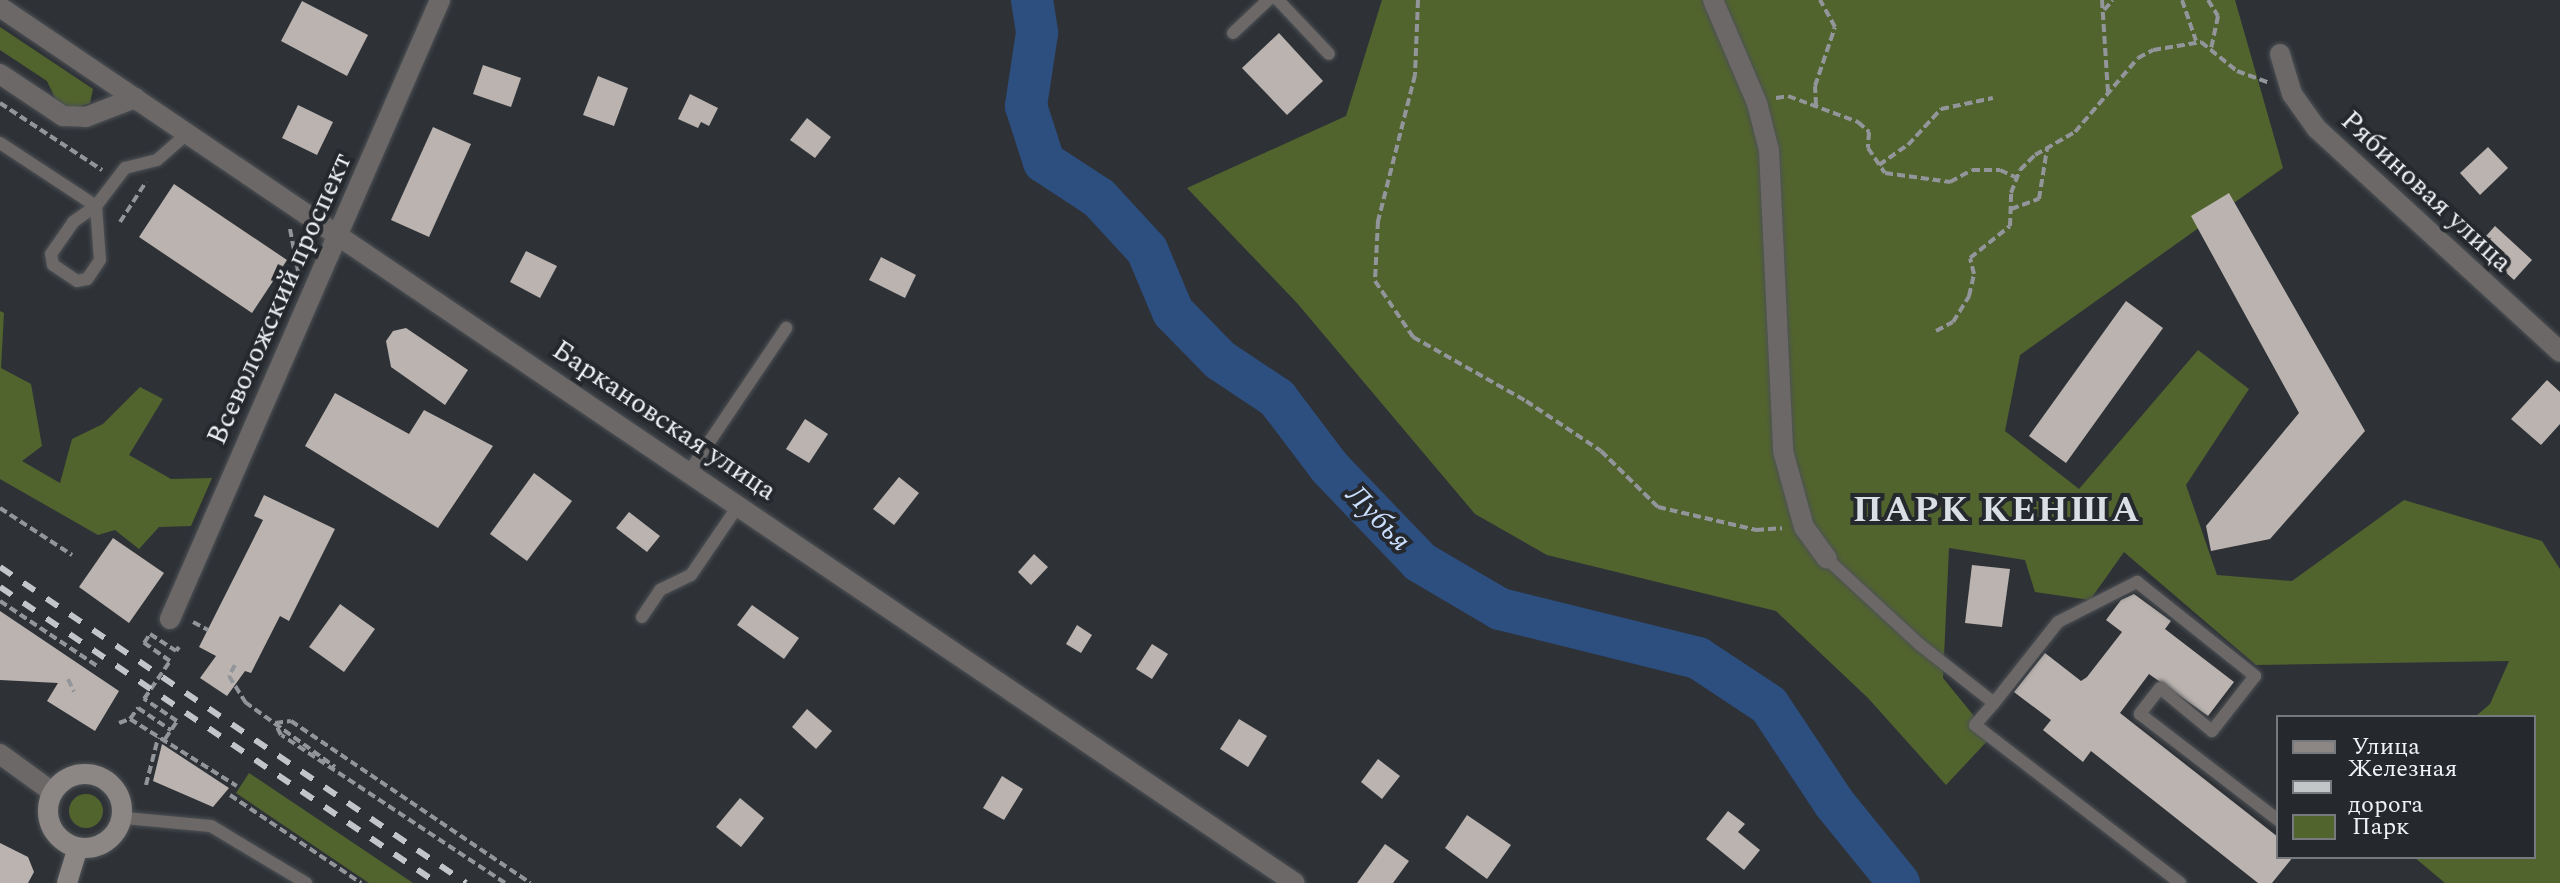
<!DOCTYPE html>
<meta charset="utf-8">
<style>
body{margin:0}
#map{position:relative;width:2560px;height:883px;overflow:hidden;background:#2e3237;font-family:Spectral,serif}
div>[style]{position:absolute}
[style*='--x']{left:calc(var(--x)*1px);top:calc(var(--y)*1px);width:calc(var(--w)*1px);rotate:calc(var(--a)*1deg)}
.green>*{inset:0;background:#52642e}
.round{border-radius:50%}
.river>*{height:42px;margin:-21px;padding:0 21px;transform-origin:21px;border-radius:21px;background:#2d4f80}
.building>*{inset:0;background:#bab3af}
.path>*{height:4px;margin-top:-2px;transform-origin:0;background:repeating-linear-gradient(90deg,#929599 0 8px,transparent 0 12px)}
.roads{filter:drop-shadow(0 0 2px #4d5155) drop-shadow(0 0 2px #4d5155)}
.lane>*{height:12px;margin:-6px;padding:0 6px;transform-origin:6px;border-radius:6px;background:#6c6867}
.street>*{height:20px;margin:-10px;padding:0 10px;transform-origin:10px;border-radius:10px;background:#6c6867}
.secondary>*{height:20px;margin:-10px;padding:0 10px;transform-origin:10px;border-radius:10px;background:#8c8784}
.secondary>.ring{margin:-10px;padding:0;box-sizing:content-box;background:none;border:20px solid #8c8784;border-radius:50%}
.rail>*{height:6px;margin-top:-3px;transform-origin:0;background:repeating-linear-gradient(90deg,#c3c6c9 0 14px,transparent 0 28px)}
span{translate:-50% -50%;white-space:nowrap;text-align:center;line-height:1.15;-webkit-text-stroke:8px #25282d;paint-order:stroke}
.street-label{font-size:28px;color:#f0f2f5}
.water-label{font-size:30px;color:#cadffe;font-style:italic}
.district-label{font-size:36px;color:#dadee5;font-weight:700;letter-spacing:2px}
.legend{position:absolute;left:2276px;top:715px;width:260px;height:144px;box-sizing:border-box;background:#25282d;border:2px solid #76797d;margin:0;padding:10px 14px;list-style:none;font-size:24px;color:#f0f2f5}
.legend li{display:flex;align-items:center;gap:16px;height:40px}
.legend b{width:40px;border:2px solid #76797d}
</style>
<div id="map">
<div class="green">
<i style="clip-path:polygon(1382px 0,2235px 0,2283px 168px,2020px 355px,2005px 431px,2079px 489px,2198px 350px,2249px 389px,2186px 485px,2217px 575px,2292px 581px,2404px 500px,2542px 541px,2560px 569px,2560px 883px,2445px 883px,2414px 857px,2534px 857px,2534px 717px,2475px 717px,2490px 704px,2509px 661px,2256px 665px,2124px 552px,2090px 600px,2035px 592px,2025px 560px,1949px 548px,1943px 678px,1991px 737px,1946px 785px,1868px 698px,1776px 611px,1547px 555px,1475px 514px,1297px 303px,1187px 188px,1346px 116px)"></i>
<i style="clip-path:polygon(0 27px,93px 89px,90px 103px,71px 109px,55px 98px,47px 81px,0 50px)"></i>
<i style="clip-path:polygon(0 311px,4px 313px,1px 368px,31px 384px,42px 446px,22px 461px,60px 483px,72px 439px,103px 424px,140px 387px,163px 399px,129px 455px,171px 479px,212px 478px,191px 526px,159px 527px,139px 549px,115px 530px,98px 535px,0 479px)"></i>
<i style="clip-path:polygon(249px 773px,413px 883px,369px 883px,236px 793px)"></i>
<i class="round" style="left:69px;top:794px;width:34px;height:34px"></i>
</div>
<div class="river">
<i style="--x:1032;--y:0;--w:33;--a:81"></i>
<i style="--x:1037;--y:33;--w:74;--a:98.6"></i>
<i style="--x:1026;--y:106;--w:59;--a:72.2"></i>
<i style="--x:1044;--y:162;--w:66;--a:33.2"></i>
<i style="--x:1099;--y:198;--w:71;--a:47.3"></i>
<i style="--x:1147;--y:250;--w:67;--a:67.2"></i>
<i style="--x:1173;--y:312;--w:67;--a:45.6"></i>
<i style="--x:1220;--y:360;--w:69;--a:33.7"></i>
<i style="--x:1277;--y:398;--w:88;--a:52.9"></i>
<i style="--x:1330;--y:468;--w:130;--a:46.2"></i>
<i style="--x:1420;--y:562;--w:93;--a:30.4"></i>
<i style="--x:1500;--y:609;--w:204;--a:13.9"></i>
<i style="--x:1698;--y:658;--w:85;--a:33.5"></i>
<i style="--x:1769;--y:705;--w:118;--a:56.4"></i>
<i style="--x:1834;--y:803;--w:103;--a:50.9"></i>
</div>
<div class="building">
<i style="clip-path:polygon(302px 1px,368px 35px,347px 76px,281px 41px)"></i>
<i style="clip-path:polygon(1279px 33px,1323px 81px,1287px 115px,1242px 68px)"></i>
<i style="clip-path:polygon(483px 65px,521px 78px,511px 107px,473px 94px)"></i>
<i style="clip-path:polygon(598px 76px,628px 88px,614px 126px,583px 115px)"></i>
<i style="clip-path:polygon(690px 94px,718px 108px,709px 126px,701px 122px,698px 128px,678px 119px)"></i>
<i style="clip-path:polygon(298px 105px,333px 122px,317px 155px,282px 138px)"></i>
<i style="clip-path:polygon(807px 118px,831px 137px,815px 158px,790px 140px)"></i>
<i style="clip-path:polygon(433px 127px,471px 144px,429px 237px,391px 220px)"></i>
<i style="clip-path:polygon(2488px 147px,2508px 168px,2480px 195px,2460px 173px)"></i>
<i style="clip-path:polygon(174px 184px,287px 260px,252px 313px,139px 237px)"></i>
<i style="clip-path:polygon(2229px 193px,2365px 431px,2270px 539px,2211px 551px,2206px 526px,2299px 413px,2191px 216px)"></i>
<i style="clip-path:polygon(2495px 226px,2532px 260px,2514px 280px,2477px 246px)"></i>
<i style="clip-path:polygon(526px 251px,557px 266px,540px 298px,510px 282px)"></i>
<i style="clip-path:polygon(881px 257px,916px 275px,905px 298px,869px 280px)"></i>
<i style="clip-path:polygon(2126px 301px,2163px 328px,2066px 463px,2029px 436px)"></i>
<i style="clip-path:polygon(406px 328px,468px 370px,445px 405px,391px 367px,386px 341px,393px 331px)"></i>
<i style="clip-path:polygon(2547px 380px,2560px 392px,2560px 424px,2541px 445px,2511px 419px)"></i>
<i style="clip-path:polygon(335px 393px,409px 434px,424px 410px,493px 446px,438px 528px,305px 446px)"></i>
<i style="clip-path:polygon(805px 419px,828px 434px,809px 463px,786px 449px)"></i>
<i style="clip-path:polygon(534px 473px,572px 501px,527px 561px,490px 534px)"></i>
<i style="clip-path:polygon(899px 477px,919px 493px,894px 525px,873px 509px)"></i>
<i style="clip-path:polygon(264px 495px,335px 529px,289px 621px,280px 616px,251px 673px,245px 671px,227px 696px,200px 678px,216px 656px,199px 647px,263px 520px,254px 516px)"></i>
<i style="clip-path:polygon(629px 512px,660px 536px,647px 552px,616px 528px)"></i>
<i style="clip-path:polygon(113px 538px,164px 573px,129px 623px,79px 587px)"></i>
<i style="clip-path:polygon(1034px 554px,1048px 567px,1031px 585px,1018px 572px)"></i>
<i style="clip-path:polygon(1972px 565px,2010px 569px,2002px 627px,1965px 623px)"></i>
<i style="clip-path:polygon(2134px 594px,2171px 621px,2165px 629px,2234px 682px,2208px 716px,2149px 674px,2120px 713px,2278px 837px,2278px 857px,2293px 857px,2272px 883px,2258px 883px,2091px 751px,2083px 762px,2043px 730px,2051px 720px,2014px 692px,2045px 653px,2081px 681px,2087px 677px,2122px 632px,2106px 620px,2121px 600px)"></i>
<i style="clip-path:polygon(340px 604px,375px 629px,344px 672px,309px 647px)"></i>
<i style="clip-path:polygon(752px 605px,799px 638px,784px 659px,737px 625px)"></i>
<i style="clip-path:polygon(0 611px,119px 691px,95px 731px,47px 701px,58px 683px,0 680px)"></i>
<i style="clip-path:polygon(1077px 625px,1092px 635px,1081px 653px,1066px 644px)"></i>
<i style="clip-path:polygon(1152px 644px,1168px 654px,1152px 679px,1136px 669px)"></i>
<i style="clip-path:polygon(807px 709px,832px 731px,816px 749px,792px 727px)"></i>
<i style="clip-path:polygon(1239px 719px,1267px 736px,1248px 767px,1220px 749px)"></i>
<i style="clip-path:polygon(162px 744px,229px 788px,213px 807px,153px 781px)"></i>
<i style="clip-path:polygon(1378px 759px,1400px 776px,1382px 799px,1361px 782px)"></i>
<i style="clip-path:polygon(1002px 776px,1023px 789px,1004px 820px,983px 808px)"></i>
<i style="clip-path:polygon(740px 798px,764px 818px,741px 847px,716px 827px)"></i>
<i style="clip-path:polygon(1728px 811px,1745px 824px,1738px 832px,1760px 850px,1744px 870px,1706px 839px)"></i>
<i style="clip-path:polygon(1467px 815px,1511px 845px,1487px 879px,1445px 848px)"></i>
<i style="clip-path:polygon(0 843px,28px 857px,34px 872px,28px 883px,0 883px)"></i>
<i style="clip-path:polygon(1385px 844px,1409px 861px,1393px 883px,1357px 883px)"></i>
</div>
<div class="path">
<i style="--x:1418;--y:0;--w:75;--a:92.3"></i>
<i style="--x:1415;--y:75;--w:151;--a:104.2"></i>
<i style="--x:1378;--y:221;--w:60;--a:92.9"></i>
<i style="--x:1375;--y:281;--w:68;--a:55.8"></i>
<i style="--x:1413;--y:337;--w:130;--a:29.5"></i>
<i style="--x:1526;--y:401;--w:90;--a:33.7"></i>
<i style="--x:1601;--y:451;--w:80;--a:44.5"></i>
<i style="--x:1658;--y:507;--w:101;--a:13.2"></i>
<i style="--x:1756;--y:530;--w:26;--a:-4"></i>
<i style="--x:2102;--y:0;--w:92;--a:86.3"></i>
<i style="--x:2182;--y:0;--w:43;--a:71.1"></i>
<i style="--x:2208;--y:0;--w:19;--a:58"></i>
<i style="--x:2218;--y:16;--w:33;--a:102"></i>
<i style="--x:2104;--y:10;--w:13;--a:-48"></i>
<i style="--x:1776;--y:98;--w:12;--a:-9"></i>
<i style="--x:1788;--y:96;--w:75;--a:20.4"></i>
<i style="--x:1858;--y:122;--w:15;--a:42"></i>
<i style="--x:1869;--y:132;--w:16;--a:94"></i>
<i style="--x:1868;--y:148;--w:30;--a:56"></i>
<i style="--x:1885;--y:173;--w:66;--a:7.9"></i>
<i style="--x:1950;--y:182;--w:25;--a:-29"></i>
<i style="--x:1972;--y:170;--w:28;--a:0"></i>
<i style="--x:2000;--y:170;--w:19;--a:25"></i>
<i style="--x:0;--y:103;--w:122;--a:33.3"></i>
<i style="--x:1816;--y:105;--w:19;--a:-93"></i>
<i style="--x:1815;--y:86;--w:62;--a:-71.3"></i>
<i style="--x:1835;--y:27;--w:31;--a:-119"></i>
<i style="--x:1879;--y:165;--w:35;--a:-35"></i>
<i style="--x:1908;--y:145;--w:49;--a:-47.5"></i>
<i style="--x:1941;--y:109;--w:53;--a:-11.9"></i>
<i style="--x:2011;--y:209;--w:30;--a:-20"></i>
<i style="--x:2039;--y:199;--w:51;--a:-80.9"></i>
<i style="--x:120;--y:222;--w:48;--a:-57"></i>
<i style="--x:290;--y:229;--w:43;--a:79.2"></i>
<i style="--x:278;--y:273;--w:17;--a:21"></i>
<i style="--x:1936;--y:331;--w:19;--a:-28"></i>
<i style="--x:1953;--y:322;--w:31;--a:-58"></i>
<i style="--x:1969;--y:296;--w:23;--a:-77"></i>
<i style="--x:1974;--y:274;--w:16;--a:-104"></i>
<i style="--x:1970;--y:258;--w:51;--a:-38.7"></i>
<i style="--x:2010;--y:226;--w:33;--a:-88"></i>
<i style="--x:2011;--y:193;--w:25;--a:-69"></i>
<i style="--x:2020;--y:170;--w:21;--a:-45"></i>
<i style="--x:2035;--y:155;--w:46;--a:-29.9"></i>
<i style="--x:2075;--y:132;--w:97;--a:-49.6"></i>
<i style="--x:2138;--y:58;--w:17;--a:-28"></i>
<i style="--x:2153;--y:50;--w:49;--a:-9.5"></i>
<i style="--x:2201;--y:42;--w:46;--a:38.9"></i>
<i style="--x:2237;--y:71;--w:33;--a:20"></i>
<i style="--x:0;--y:508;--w:86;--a:33.1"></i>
<i style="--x:0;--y:601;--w:120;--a:33.8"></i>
<i style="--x:193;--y:622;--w:17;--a:28"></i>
<i style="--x:235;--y:665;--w:13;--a:119"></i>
<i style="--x:229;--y:676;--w:31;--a:58"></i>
<i style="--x:245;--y:702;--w:111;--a:35.8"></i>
<i style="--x:68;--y:679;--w:14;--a:65"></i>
<i style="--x:130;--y:719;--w:14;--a:-54"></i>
<i style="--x:138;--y:708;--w:40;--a:34"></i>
<i style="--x:119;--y:723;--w:12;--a:-20"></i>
<i style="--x:130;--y:719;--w:126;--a:32.1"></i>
<i style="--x:165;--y:739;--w:22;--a:-56"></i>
<i style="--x:177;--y:721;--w:40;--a:-146"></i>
<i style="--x:144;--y:699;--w:46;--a:-55.6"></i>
<i style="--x:170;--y:661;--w:32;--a:-145"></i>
<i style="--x:144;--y:643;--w:11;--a:-56"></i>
<i style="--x:150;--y:634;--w:31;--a:33"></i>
<i style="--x:176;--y:651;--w:5;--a:-53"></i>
<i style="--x:146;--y:785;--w:49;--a:-75.7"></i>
<i style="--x:230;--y:795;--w:158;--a:33.9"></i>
<i style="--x:505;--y:883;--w:268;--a:-146.5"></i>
<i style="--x:281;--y:735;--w:13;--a:-117"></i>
<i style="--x:275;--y:723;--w:16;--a:-7"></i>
<i style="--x:291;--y:721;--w:289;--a:34.1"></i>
</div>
<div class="roads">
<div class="lane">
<i style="--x:1278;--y:0;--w:74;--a:46.6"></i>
<i style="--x:1233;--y:33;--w:48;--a:-43.3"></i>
<i style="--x:0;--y:143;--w:115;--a:33.3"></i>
<i style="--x:96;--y:206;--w:48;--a:-52.7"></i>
<i style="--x:125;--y:168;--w:33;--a:-14"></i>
<i style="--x:157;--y:160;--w:41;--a:-41.1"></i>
<i style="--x:96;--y:206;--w:54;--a:85.8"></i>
<i style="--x:100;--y:260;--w:23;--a:124"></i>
<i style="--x:87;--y:279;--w:10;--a:169"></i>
<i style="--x:77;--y:281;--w:29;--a:-146"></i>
<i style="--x:53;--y:265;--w:11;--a:-100"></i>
<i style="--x:51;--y:254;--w:39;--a:-55"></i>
<i style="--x:73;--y:222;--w:28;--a:-35"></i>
<i style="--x:689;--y:472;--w:174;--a:-56"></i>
<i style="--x:1827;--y:559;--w:125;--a:42.7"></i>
<i style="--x:1919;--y:644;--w:95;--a:38.2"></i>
<i style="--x:1994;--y:703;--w:103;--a:-51.7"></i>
<i style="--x:2058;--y:622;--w:89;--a:-26.9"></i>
<i style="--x:2137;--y:582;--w:151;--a:38.5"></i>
<i style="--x:2255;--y:676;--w:70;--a:128"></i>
<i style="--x:2212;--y:731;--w:67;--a:-140.4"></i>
<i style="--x:2160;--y:688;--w:33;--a:128"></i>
<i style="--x:2140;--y:714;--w:174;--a:37.5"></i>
<i style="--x:642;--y:617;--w:32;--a:-56"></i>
<i style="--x:660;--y:590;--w:34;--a:-26"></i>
<i style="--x:691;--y:575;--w:83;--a:-55.7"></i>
<i style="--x:1994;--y:703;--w:29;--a:131"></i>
<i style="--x:1975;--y:725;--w:259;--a:37.6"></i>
<i style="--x:125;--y:818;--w:86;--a:5.3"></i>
<i style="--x:211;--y:826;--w:111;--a:31"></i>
</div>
<div class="street">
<i style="--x:1713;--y:0;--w:112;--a:66.9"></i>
<i style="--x:1757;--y:103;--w:49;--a:75.7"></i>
<i style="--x:1769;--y:150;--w:301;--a:87.3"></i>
<i style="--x:1783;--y:451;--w:79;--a:74.6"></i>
<i style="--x:1804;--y:527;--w:39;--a:54"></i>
<i style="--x:0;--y:7;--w:1563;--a:34.08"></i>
<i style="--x:2280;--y:54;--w:42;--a:73.3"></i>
<i style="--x:2292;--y:94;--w:43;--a:54.5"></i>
<i style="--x:2317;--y:129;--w:330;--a:42.5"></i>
<i style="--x:0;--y:74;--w:76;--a:33.7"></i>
<i style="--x:63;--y:116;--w:23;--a:2"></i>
<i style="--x:86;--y:117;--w:53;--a:-21.2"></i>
<i style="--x:170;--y:619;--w:675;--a:-66.43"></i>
<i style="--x:0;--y:754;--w:63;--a:36"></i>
</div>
<div class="secondary">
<i class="ring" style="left:48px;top:774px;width:54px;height:54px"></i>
<i style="--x:67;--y:883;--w:37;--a:-73"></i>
</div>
</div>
<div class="rail">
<i style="--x:0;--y:567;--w:563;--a:34.14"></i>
<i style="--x:0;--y:587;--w:528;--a:34.11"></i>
</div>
<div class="street-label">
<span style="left:2426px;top:192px;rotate:43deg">Рябиновая улица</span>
<span style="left:280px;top:299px;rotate:-66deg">Всеволожский проспект</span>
<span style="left:664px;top:421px;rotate:34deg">Баркановская улица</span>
</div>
<div class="water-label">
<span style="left:1378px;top:518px;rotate:46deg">Лубья</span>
</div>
<div class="district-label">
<span style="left:1997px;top:511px">ПАРК КЕНША</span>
</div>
<ul class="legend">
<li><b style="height:10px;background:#8c8784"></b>Улица</li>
<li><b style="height:10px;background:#c3c6c9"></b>Железная дорога</li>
<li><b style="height:22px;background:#52642e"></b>Парк</li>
</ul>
</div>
